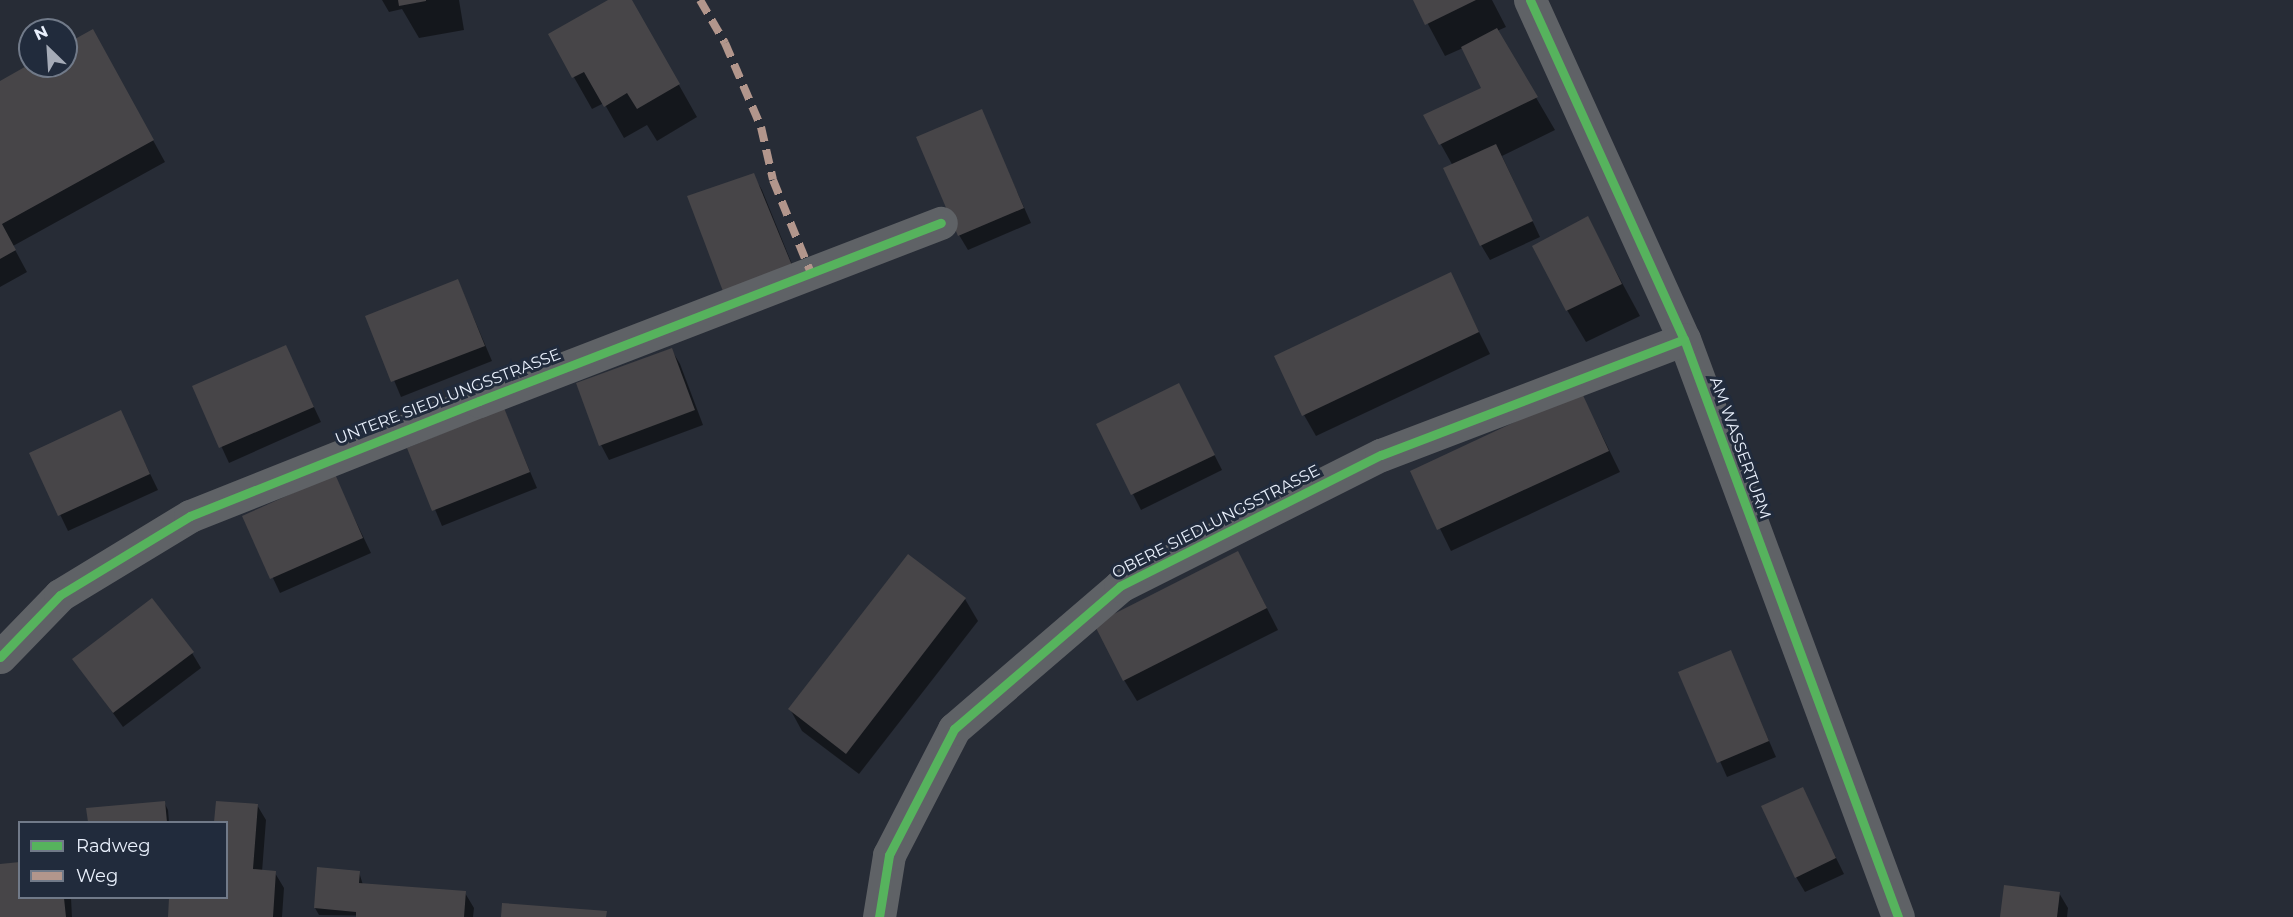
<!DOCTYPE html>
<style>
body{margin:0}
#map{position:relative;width:2293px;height:917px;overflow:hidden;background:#272c36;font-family:Montserrat,sans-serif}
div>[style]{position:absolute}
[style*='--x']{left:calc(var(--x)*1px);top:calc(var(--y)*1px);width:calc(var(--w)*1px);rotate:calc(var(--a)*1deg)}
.shadow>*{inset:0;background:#0007}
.building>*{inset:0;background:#474548}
.street>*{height:33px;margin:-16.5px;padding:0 16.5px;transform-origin:16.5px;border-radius:16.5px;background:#5f6266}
.quiet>*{height:8px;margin-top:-4px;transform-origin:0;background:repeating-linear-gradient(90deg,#b2968c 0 15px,transparent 0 23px)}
.cycleway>*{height:9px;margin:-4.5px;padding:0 4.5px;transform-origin:4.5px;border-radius:4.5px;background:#56b35d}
span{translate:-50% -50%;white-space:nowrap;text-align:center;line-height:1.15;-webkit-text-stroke:6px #212b3c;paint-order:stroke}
.street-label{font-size:16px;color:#e9f0fc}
.legend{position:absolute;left:18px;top:821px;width:210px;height:78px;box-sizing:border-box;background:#212b3c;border:2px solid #717a89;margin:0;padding:8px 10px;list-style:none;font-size:18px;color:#e9f0fc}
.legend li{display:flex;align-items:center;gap:12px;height:30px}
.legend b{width:30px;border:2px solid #717a89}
.north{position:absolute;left:18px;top:18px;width:60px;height:60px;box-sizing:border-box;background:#212b3c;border:2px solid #717a89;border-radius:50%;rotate:335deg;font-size:16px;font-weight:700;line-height:24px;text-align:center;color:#e9f0fc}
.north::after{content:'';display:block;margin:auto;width:21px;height:27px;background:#a5abb7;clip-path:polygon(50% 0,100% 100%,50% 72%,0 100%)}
</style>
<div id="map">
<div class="shadow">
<i style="clip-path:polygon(382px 0,459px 0,464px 30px,419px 38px,402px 9px,389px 12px)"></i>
<i style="clip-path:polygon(611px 0,631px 0,697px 117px,657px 141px,647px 125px,624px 138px,604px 103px,592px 109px,550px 35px)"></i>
<i style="clip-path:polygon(1415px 0,1492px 0,1506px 27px,1497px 31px,1555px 130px,1502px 156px,1540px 237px,1490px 260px,1481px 245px,1453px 166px,1425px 116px,1483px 88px,1463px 48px,1445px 56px)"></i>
<i style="clip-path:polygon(66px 46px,105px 53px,165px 162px,13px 246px,27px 272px,0 287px,0 83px,66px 66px)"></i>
<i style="clip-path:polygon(981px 111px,1031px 223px,968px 250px,959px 235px)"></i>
<i style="clip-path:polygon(753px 175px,762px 190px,800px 284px)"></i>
<i style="clip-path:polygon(1587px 218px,1640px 316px,1586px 342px,1567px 310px)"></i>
<i style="clip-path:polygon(1450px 274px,1490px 354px,1316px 436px,1304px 415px)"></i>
<i style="clip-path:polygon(458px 281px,492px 361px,401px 397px,367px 316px)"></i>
<i style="clip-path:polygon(285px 346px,321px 422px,229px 463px,194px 387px)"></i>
<i style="clip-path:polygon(671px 349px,680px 364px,703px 425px,609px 460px,601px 445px,578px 384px)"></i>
<i style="clip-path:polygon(1179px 385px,1222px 470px,1141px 510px,1098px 425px)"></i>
<i style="clip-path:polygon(1581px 393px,1620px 472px,1451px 551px,1412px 472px)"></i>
<i style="clip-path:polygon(504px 410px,537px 488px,442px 526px,409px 448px)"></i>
<i style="clip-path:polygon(120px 412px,158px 490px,68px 531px,31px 454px)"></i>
<i style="clip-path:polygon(334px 476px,371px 553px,280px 593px,244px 517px)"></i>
<i style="clip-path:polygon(908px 556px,965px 599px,978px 621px,859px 774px,802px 731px,790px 709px)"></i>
<i style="clip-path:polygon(1250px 575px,1278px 630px,1137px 701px,1124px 680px)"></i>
<i style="clip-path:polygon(1730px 651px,1776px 757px,1727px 777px,1680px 672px)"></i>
<i style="clip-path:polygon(192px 653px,201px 668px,123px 727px,74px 659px)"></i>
<i style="clip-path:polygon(1802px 789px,1844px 874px,1805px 892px,1796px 877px)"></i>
<i style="clip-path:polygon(164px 802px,168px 810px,169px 822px,89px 822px,88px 809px)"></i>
<i style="clip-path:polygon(217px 802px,257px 805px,266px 820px,262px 872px,275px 873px,284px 888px,282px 917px,169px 917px,171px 898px,226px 898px,226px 822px,216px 822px)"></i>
<i style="clip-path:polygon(0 866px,20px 898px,71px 898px,72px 917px,0 917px)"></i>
<i style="clip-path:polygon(359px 872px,363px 885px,465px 893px,474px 908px,473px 917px,319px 915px,315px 908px)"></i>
<i style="clip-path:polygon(2059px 893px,2068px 908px,2067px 917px,2001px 917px)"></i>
</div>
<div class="building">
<i style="clip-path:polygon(398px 0,426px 0,426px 1px,399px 6px)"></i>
<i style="clip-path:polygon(608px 0,632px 0,680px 84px,637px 109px,627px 93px,604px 107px,584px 72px,572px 78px,548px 34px)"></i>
<i style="clip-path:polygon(1413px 0,1476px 0,1425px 25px)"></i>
<i style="clip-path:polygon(1497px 28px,1538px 97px,1439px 145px,1423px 115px,1481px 88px,1461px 47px)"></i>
<i style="clip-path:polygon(93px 29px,154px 140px,2px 224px,16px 250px,0 259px,0 81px,30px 64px,66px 66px,66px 44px)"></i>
<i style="clip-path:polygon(982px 109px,1024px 208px,958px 236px,916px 137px)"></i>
<i style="clip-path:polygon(1496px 144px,1533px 221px,1480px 246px,1443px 168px)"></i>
<i style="clip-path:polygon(754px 173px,793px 268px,724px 294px,687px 196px)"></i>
<i style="clip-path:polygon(1588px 216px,1622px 284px,1566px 311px,1532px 246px)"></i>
<i style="clip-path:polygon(1451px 272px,1479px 332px,1302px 416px,1274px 356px)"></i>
<i style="clip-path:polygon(458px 279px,485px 346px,391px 382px,365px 316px)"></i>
<i style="clip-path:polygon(286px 345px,314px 407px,219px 448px,192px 386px)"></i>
<i style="clip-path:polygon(672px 348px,695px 410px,599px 446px,576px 383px)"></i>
<i style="clip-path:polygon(1179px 383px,1215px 455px,1131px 495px,1096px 424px)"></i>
<i style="clip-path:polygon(1581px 391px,1609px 451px,1437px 530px,1410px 471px)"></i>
<i style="clip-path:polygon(504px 408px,530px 472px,432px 511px,407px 448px)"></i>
<i style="clip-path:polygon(121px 410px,150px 474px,58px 516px,29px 453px)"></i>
<i style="clip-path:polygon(335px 474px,363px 538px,270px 579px,242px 516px)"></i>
<i style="clip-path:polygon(1238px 551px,1267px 608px,1123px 681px,1094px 624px)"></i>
<i style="clip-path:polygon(908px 554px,966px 598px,846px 754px,788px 709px)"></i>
<i style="clip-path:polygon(152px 598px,194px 652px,113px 713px,72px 659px)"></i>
<i style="clip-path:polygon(1731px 650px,1769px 741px,1717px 763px,1678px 672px)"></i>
<i style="clip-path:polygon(1803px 787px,1836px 858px,1795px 878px,1761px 806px)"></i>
<i style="clip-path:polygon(165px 801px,167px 822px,88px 822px,86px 808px)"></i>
<i style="clip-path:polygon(216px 801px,258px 804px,253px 869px,276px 871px,273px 917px,168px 917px,169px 898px,226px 898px,226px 822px,214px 822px)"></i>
<i style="clip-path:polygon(20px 862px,20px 898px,64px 898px,66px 917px,0 917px,0 864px)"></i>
<i style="clip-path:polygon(317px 867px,360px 871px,359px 883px,466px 891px,464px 917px,356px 917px,356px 912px,314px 908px)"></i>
<i style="clip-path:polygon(2004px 885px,2060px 892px,2057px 917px,2000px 917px)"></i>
<i style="clip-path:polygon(502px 903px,607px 911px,606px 917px,501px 917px)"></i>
</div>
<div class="street">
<i style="--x:1530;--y:0;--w:372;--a:65.6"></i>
<i style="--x:1684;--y:339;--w:616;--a:69.68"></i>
<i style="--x:0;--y:657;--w:86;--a:-45.9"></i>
<i style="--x:60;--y:595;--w:152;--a:-31.3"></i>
<i style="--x:190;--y:516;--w:311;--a:-21.7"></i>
<i style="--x:479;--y:401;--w:495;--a:-21.1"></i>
<i style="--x:879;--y:917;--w:63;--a:-80.8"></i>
<i style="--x:889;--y:855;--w:142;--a:-62.7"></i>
<i style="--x:954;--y:729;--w:219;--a:-40.7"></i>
<i style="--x:1120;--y:586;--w:292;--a:-26.7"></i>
<i style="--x:1381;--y:455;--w:324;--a:-20.9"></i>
</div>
<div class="quiet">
<i style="--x:700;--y:0;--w:50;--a:59.8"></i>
<i style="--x:725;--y:43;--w:91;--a:66.8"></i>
<i style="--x:761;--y:127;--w:54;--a:77.2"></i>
<i style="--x:773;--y:180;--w:100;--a:67.8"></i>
</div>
<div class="cycleway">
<i style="--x:1530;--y:0;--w:372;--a:65.6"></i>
<i style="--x:1684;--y:339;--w:616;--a:69.68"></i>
<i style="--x:0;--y:657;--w:86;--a:-45.9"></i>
<i style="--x:60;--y:595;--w:152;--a:-31.3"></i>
<i style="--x:190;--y:516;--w:311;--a:-21.7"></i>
<i style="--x:479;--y:401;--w:495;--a:-21.1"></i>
<i style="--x:879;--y:917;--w:63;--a:-80.8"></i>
<i style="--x:889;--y:855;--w:142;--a:-62.7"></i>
<i style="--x:954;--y:729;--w:219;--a:-40.7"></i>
<i style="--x:1120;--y:586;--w:292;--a:-26.7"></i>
<i style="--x:1381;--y:455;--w:324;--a:-20.9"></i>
</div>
<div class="street-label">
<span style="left:448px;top:397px;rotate:-21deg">UNTERE SIEDLUNGSSTRASSE</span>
<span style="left:1740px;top:448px;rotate:70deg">AM WASSERTURM</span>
<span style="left:1216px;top:522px;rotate:-27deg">OBERE SIEDLUNGSSTRASSE</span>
</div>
<ul class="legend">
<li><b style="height:8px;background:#56b35d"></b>Radweg</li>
<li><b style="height:8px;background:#b2968c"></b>Weg</li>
</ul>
<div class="north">N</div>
</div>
